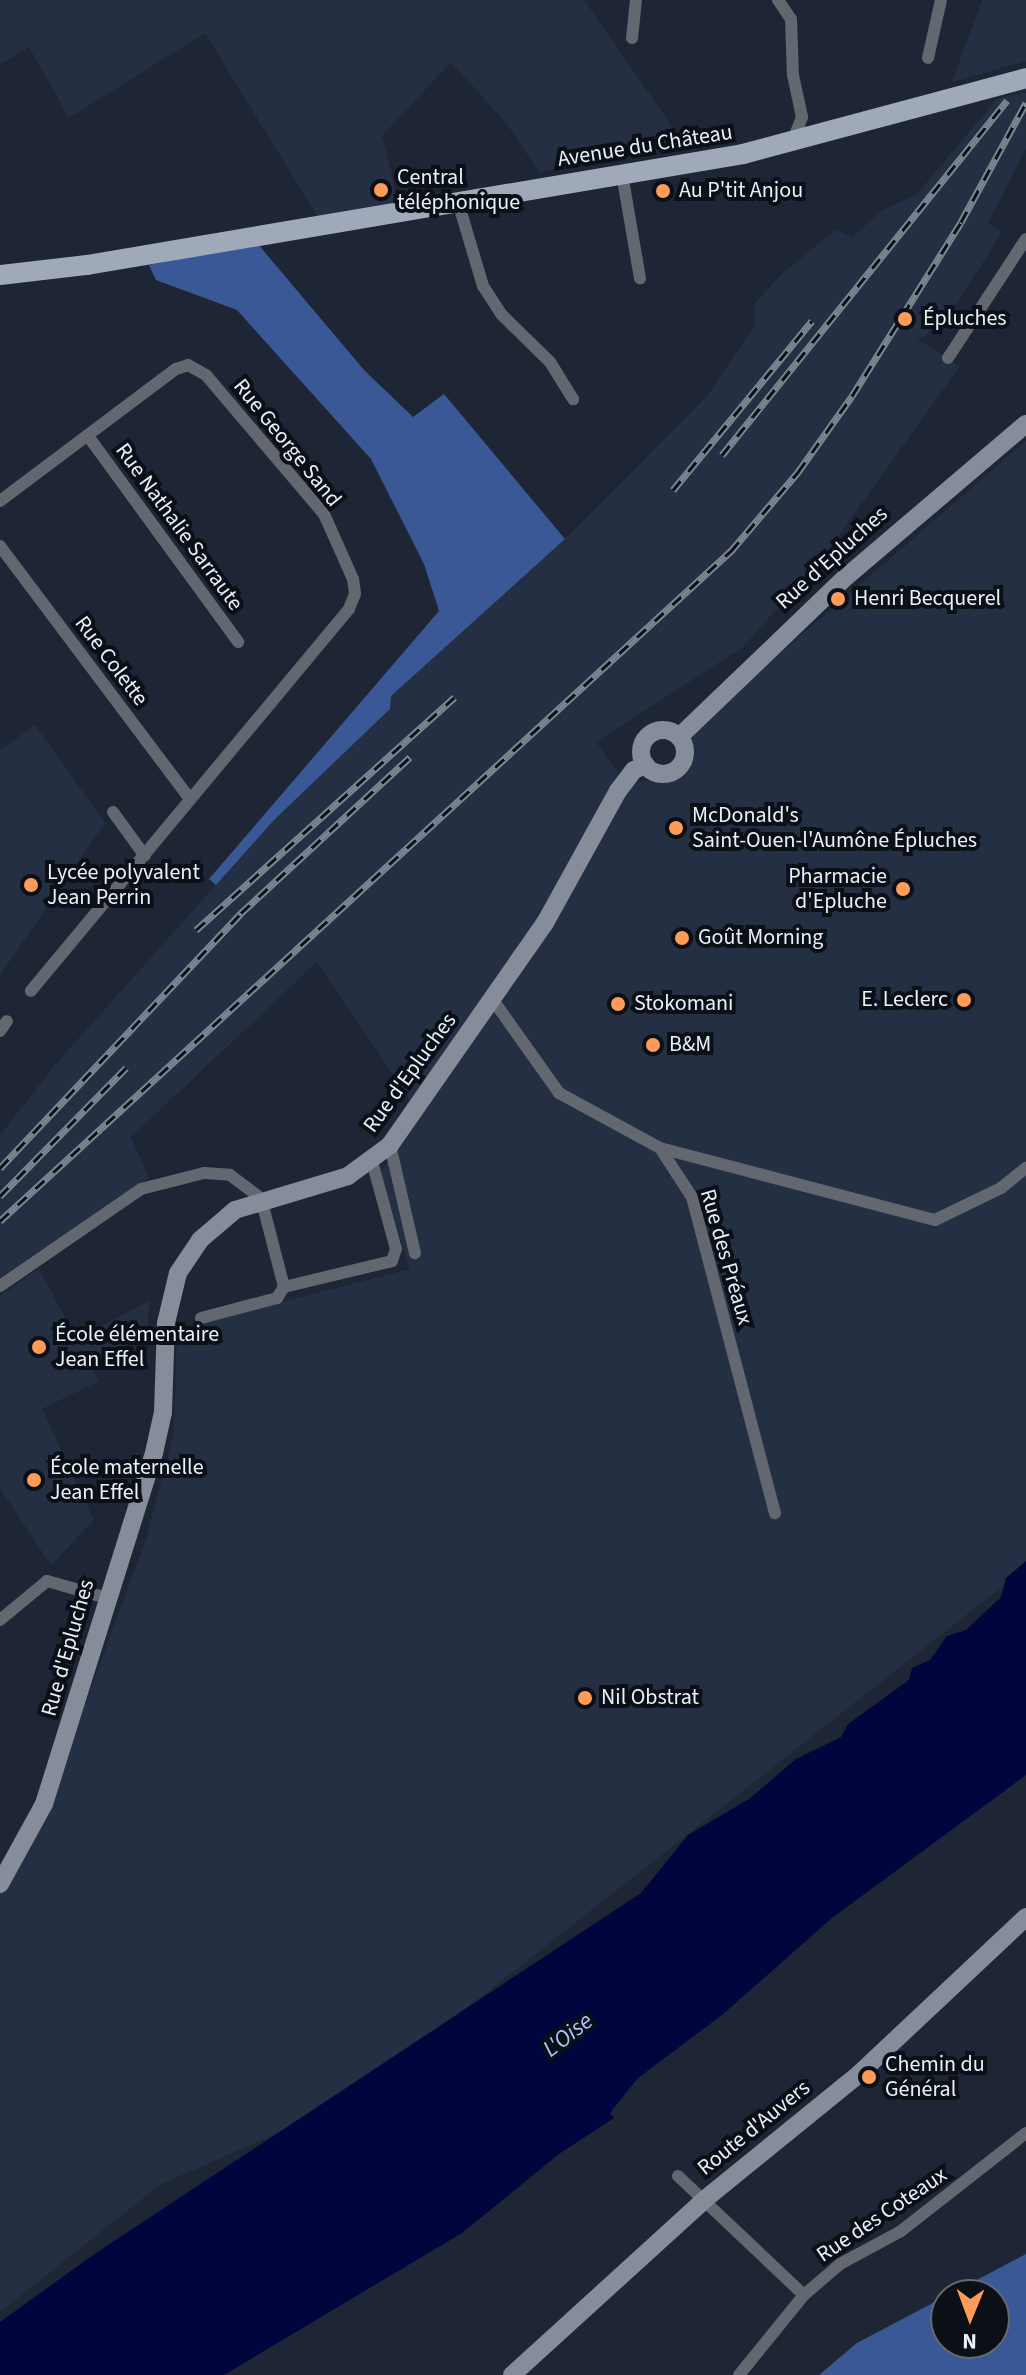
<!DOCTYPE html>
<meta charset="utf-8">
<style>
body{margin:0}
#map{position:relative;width:1026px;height:2375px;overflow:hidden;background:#1e2635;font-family:"Source Sans 3",sans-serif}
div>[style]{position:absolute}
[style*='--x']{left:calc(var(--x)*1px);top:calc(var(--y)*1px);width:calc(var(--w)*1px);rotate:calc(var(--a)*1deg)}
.built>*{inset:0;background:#242f44}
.forest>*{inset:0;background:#3a5896}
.water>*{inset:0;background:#00053e}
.street>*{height:12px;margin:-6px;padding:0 6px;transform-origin:6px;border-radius:6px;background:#63676f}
.secondary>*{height:18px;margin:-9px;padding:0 9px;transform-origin:9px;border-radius:9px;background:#868c99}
.secondary>.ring{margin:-9px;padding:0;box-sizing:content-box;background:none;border:18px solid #868c99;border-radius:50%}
.primary>*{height:20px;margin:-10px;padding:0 10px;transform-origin:10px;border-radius:10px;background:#a0a9ba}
.rail>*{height:7px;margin-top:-3.5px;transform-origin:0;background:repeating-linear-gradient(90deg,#0b0f16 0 12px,#7e8592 0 24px);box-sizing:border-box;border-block:2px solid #7e8592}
.dots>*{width:22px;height:22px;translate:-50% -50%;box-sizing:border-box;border:4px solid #0b0f16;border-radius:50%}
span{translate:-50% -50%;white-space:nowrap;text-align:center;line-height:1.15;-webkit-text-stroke:8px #0b0f16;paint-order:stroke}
.street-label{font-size:22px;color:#eaf0fa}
.poi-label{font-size:22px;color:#eaf0fa}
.left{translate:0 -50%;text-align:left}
.right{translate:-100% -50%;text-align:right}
.water-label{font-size:24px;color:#aac6fc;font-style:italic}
.north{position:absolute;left:930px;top:2279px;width:80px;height:80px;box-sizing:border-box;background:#0b0f16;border:2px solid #646971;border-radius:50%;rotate:181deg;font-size:22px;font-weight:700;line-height:32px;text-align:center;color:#eaf0fa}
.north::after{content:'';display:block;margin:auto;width:28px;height:36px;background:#fe9b59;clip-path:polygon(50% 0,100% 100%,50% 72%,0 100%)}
</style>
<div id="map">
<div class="built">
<i style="clip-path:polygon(0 0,584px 0,687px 148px,539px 172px,507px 124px,451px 62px,382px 136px,399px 207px,319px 219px,205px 33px,69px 118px,29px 47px,0 64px)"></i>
<i style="clip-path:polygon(982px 0,1026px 0,1026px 61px,952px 82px)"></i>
<i style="clip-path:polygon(1026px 92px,1026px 149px,988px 223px,1002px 232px,941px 328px,933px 325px,925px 338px,916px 338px,960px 366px,827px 552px,743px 647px,596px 742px,627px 785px,680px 772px,688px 733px,1026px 441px,1026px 1568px,486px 1993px,313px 2118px,161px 2184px,0 2312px,0 1886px,36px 1837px,146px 1539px,174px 1433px,177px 1329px,410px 1269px,380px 1173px,419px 1113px,317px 962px,131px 1137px,149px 1178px,0 1278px,0 1135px,55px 1065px,274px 820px,390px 709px,391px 696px,565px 539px,708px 395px,755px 325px,754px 304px,782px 274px,835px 230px,852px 237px,883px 210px,917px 194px,997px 99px)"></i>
<i style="clip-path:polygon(35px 725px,105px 823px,0 975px,0 750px)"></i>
<i style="clip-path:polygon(39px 1269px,77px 1339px,149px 1301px,147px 1335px,91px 1364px,99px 1381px,42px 1409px,94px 1520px,51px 1565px,0 1488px,0 1296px)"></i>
</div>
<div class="forest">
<i style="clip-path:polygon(257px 243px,364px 370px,413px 417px,444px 394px,565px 539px,391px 696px,390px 709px,274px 820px,216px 885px,209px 879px,439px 611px,424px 564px,371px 459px,237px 310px,156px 280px,149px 265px)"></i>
<i style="clip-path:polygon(1026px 2254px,1026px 2375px,819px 2375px,857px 2343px,946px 2296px,946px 2343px,994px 2343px,994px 2295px,948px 2295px)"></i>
</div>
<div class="water">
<i style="clip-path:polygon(1026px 1561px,1026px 1775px,832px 1918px,722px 2015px,638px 2078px,610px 2113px,614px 2118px,559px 2154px,462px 2233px,224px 2375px,0 2375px,0 2322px,93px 2255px,641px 1893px,688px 1835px,749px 1799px,796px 1759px,841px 1737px,848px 1724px,909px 1680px,912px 1668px,930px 1660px,947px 1636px,966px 1630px,1001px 1597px,1006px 1578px)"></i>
</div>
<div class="street">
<i style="--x:778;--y:0;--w:23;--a:56"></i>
<i style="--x:791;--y:19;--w:56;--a:88"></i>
<i style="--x:793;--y:75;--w:43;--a:77.9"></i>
<i style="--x:802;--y:117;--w:26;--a:111"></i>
<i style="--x:632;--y:38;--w:38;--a:-84"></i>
<i style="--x:928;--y:58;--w:59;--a:-77.4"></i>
<i style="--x:622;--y:174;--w:106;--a:80.2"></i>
<i style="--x:458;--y:202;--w:88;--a:73.4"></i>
<i style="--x:483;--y:286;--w:35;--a:57"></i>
<i style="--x:502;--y:315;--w:67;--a:44.4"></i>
<i style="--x:550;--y:362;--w:44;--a:58.1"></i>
<i style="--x:948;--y:358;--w:142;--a:-56.8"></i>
<i style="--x:88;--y:436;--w:255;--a:53.9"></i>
<i style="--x:0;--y:501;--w:220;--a:-36.9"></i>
<i style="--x:176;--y:369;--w:13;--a:-18"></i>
<i style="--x:188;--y:365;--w:21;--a:29"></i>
<i style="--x:206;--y:375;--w:182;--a:49.7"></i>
<i style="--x:324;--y:514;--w:71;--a:66"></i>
<i style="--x:353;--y:579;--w:15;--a:82"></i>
<i style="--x:355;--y:594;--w:16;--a:112"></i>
<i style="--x:349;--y:609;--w:497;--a:129.8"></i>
<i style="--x:0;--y:546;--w:316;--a:53.1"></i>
<i style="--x:113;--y:812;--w:54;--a:54"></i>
<i style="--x:493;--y:1000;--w:114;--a:54.6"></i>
<i style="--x:559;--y:1093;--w:115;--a:28.6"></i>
<i style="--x:660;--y:1148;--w:59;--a:56.9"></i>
<i style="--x:692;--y:1197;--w:327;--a:75.3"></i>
<i style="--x:0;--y:1031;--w:12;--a:-55"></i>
<i style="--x:390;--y:1145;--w:111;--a:77"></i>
<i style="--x:660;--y:1148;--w:284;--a:14.7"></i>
<i style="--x:935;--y:1220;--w:73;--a:-25.9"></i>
<i style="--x:1001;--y:1188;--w:32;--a:-39"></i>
<i style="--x:0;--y:1286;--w:171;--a:-34.5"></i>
<i style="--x:141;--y:1189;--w:65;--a:-14.3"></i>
<i style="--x:204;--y:1173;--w:26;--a:4"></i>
<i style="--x:230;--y:1175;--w:39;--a:37"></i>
<i style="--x:261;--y:1198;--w:92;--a:75.5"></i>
<i style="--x:284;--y:1287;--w:111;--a:-13.5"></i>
<i style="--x:392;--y:1261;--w:13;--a:-72"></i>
<i style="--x:396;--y:1249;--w:91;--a:-105.3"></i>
<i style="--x:201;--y:1318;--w:79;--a:-14.7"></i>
<i style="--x:277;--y:1298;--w:13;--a:-58"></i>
<i style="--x:0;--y:1620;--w:61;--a:-39.7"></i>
<i style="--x:47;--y:1581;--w:62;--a:15.8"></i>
<i style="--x:678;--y:2176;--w:173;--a:43.4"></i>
<i style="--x:739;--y:2375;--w:103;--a:-50.9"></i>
<i style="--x:804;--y:2295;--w:48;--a:-40.7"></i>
<i style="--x:840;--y:2264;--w:69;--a:-28.4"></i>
<i style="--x:901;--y:2231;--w:159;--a:-38.1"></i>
</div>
<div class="secondary">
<i class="ring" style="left:641px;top:730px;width:26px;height:26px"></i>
<i style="--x:679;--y:737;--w:231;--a:-43.8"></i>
<i style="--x:846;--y:577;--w:236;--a:-40.4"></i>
<i style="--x:0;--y:1884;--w:91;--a:-61.2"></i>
<i style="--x:44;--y:1804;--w:368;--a:-72.6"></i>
<i style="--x:154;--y:1453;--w:42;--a:-77.6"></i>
<i style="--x:163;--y:1412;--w:89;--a:-88.1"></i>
<i style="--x:166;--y:1323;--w:51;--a:-76.5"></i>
<i style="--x:178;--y:1273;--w:40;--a:-56"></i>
<i style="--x:200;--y:1240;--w:46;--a:-40.6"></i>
<i style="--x:235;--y:1210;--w:118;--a:-16.7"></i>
<i style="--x:348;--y:1176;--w:52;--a:-36.4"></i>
<i style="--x:390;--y:1145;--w:271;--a:-55.1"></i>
<i style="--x:545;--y:923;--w:151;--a:-61.1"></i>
<i style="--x:618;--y:791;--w:26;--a:-53"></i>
<i style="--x:634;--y:770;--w:13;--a:-23"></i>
<i style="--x:512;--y:2375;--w:260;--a:-42.3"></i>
<i style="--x:704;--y:2200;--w:201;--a:-39.1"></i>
<i style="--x:860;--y:2073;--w:228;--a:-43.2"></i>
</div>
<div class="primary">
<i style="--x:0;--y:275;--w:88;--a:-6.6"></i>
<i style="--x:87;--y:265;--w:665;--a:-9.6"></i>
<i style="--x:743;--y:154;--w:293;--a:-15"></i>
</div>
<div class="rail">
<i style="--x:722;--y:455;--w:455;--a:-51.2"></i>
<i style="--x:673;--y:490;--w:219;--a:-50.6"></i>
<i style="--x:196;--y:930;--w:348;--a:-42"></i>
<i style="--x:0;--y:1168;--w:351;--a:-46.6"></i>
<i style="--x:241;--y:913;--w:230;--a:-42.7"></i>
<i style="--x:0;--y:1196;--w:180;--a:-45.5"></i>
<i style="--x:0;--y:1221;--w:992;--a:-42.51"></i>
<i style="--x:731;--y:551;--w:104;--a:-49.7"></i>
<i style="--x:798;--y:472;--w:93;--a:-54.6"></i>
<i style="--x:852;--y:396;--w:205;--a:-57.9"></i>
<i style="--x:961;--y:222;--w:136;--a:-61.4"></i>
</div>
<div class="dots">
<i style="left:381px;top:190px;background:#fe9b59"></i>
<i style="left:663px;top:191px;background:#fe9b59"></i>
<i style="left:905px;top:319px;background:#fe9b59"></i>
<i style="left:838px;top:599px;background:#fe9b59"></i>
<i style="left:676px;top:828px;background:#fe9b59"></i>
<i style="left:31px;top:885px;background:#fe9b59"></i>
<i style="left:903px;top:889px;background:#fe9b59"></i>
<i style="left:682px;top:938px;background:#fe9b59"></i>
<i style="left:964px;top:1000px;background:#fe9b59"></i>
<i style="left:618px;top:1004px;background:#fe9b59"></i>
<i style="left:653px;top:1045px;background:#fe9b59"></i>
<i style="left:39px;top:1347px;background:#fe9b59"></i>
<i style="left:34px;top:1480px;background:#fe9b59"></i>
<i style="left:585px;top:1698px;background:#fe9b59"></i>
<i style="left:869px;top:2077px;background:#fe9b59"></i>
</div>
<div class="street-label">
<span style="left:645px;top:146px;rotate:-9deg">Avenue du Château</span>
<span style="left:287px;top:443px;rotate:51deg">Rue George Sand</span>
<span style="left:179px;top:527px;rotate:54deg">Rue Nathalie Sarraute</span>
<span style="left:832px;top:558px;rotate:-42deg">Rue d'Epluches</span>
<span style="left:111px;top:661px;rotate:53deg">Rue Colette</span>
<span style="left:410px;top:1073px;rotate:-54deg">Rue d'Epluches</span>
<span style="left:726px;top:1257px;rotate:74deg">Rue des Préaux</span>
<span style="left:68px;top:1648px;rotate:-74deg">Rue d'Epluches</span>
<span style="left:754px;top:2128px;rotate:-39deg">Route d'Auvers</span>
<span style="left:882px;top:2215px;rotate:-34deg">Rue des Coteaux</span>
</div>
<div class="poi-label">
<span class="left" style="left:397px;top:190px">Central<br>téléphonique</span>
<span class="left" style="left:679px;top:191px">Au P'tit Anjou</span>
<span class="left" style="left:923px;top:319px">Épluches</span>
<span class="left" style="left:854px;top:599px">Henri Becquerel</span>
<span class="left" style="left:692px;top:828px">McDonald's<br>Saint-Ouen-l'Aumône Épluches</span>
<span class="left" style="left:47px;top:885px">Lycée polyvalent<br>Jean Perrin</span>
<span class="right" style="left:887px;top:889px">Pharmacie<br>d'Epluche</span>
<span class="left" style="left:698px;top:938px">Goût Morning</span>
<span class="right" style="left:948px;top:1000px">E. Leclerc</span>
<span class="left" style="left:634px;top:1004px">Stokomani</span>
<span class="left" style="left:669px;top:1045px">B&amp;M</span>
<span class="left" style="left:55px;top:1347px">École élémentaire<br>Jean Effel</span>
<span class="left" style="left:50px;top:1480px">École maternelle<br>Jean Effel</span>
<span class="left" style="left:601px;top:1698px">Nil Obstrat</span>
<span class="left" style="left:885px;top:2077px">Chemin du<br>Général</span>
</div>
<div class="water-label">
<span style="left:568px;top:2035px;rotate:-38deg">L'Oise</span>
</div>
<div class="north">N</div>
</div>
